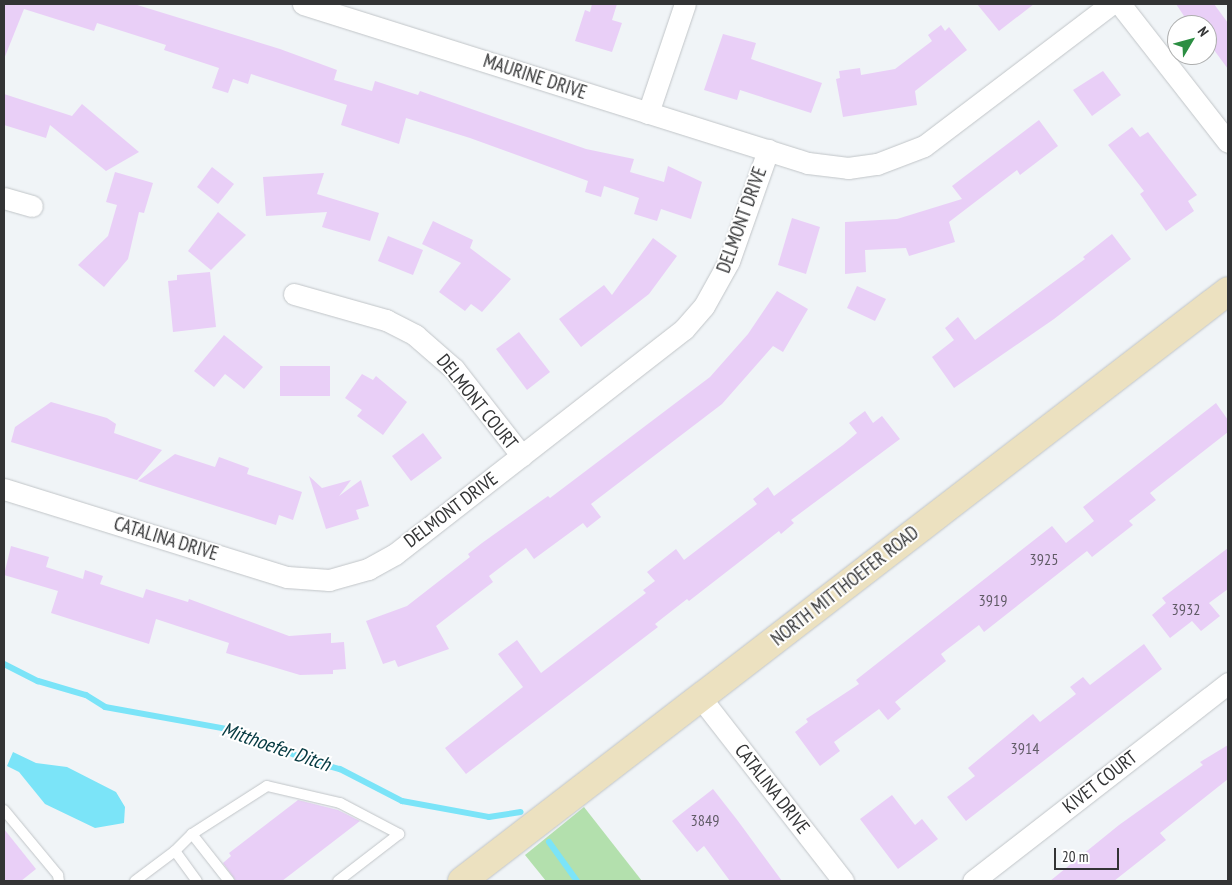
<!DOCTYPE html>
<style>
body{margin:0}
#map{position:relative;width:1232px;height:885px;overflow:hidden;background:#f0f4f7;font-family:"PT Sans Narrow",sans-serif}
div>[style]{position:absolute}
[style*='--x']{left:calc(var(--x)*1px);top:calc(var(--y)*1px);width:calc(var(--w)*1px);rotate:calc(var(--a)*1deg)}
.green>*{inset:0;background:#b3e0ad}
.water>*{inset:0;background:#7be4f8}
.stream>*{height:6px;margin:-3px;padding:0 3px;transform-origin:3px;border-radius:3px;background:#7be4f8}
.building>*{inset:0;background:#e9cff7}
.roads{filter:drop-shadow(0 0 1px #c1c5c8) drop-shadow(0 0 1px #c1c5c8)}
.lane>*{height:10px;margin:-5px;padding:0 5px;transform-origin:5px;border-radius:5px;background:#fff}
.street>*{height:21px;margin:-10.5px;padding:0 10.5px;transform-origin:10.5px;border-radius:10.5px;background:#fff}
.secondary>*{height:28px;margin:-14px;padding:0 14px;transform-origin:14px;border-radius:14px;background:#ece1c0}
span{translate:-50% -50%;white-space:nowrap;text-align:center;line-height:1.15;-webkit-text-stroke:4px #fff;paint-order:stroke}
.number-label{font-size:16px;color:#605b66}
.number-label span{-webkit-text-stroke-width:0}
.street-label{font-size:19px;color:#333435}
.water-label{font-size:20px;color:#063a42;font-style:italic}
.frame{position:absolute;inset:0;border:5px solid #333435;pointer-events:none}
.north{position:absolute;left:1167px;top:15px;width:50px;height:50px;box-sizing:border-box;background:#fff;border:1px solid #adaeae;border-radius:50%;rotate:53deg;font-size:14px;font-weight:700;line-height:20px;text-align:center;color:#333435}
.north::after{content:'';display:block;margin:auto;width:18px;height:22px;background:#2b8e42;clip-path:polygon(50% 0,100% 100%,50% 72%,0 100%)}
.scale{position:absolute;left:1054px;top:848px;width:65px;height:22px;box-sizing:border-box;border:2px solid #333435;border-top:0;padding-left:6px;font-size:15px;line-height:18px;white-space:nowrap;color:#333435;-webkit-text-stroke:4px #fff;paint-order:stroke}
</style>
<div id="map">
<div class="green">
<i style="clip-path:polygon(584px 807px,642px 881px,546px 881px,525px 855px)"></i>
</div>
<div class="water">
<i style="clip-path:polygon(13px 752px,36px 763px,67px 767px,116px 792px,125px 807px,124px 823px,95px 828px,45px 804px,19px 772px,7px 766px)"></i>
</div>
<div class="stream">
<i style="--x:4;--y:664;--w:38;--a:27"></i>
<i style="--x:38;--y:681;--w:50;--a:16.3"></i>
<i style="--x:86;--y:695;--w:22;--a:32"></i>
<i style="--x:105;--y:707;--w:136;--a:10.2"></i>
<i style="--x:239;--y:731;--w:71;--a:23.3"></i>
<i style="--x:304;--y:759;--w:37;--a:16"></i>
<i style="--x:340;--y:769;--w:70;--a:27.3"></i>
<i style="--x:402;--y:801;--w:88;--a:10.4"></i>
<i style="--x:489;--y:817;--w:32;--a:-9"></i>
<i style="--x:549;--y:842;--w:48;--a:54.3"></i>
</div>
<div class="building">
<i style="clip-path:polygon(4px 4px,134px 4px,280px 49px,337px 70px,334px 80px,372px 91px,375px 81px,418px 95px,420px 91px,586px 149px,634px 159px,630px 172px,664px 182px,668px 166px,702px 182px,691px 219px,661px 209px,657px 221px,634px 214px,639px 198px,604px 186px,601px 197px,585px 192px,588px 181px,470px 138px,406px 118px,399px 144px,341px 125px,347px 105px,251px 74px,248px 84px,233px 79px,228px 93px,212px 88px,219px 68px,164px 50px,166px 45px,97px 23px,94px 31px,24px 9px,4px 59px)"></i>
<i style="clip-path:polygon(592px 4px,617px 4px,612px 20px,622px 23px,612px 52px,575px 41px,585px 10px,590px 12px)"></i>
<i style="clip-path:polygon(977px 4px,1034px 4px,999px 31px)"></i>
<i style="clip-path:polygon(1176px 4px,1214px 4px,1228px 23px,1228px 69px,1214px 50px,1207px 56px,1207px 25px,1190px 25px)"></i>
<i style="clip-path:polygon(941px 25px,945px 31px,949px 27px,967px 50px,915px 91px,917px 105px,843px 117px,836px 79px,840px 78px,839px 71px,860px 68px,861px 75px,895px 69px,932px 41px,928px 35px)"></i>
<i style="clip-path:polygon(723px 34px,756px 43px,751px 59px,822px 83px,811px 113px,740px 90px,737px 100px,704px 90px)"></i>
<i style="clip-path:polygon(1103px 71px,1121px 95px,1092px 116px,1073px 90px)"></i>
<i style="clip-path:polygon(4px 94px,72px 116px,82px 104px,139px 152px,106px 171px,50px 125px,46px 138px,4px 125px)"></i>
<i style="clip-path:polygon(1039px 120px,1058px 146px,1020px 175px,1017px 170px,949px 222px,955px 242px,909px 256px,906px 248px,865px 250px,866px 272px,845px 274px,845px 222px,897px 219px,962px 199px,952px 186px)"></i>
<i style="clip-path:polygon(1132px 127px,1140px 137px,1148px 132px,1197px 195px,1188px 201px,1194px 211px,1166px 231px,1140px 194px,1144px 191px,1108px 145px)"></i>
<i style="clip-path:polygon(212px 167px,234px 184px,218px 204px,197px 187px)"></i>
<i style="clip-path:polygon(115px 172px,153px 183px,144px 213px,139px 212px,128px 259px,104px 287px,78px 265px,108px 236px,117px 205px,106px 202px)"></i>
<i style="clip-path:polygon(324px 173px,317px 194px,379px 213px,370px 241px,322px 227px,327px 212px,266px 216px,263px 177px)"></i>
<i style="clip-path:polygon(218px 212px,246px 235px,211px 270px,188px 251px)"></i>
<i style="clip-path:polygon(792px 218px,820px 227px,806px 274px,778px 265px)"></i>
<i style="clip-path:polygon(433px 221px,473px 240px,470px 248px,511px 279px,482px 312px,471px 304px,465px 311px,439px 292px,461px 263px,422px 244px)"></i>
<i style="clip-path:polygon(1112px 234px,1131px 259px,1054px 319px,954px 388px,932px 357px,954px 340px,945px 328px,958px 317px,975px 340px,1085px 259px,1083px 257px)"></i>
<i style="clip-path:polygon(388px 236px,423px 250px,413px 275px,378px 261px)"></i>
<i style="clip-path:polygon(653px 238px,677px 256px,649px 294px,581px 347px,559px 319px,604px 285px,612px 295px)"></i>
<i style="clip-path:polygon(210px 272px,216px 327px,173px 332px,168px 281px,177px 280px,177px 275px)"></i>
<i style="clip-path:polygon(857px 286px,886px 299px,875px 321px,847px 308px)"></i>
<i style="clip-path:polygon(777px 291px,808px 309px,783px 352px,773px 346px,722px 404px,591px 504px,601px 517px,587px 528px,583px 523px,534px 559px,526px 548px,489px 576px,493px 582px,436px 626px,449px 649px,398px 667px,395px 660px,383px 664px,366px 621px,407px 606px,470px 557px,468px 554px,482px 543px,548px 496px,550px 498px,710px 377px,748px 334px)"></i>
<i style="clip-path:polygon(519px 332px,550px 372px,527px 390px,496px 349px)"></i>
<i style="clip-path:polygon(224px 335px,263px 367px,244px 389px,225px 374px,214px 387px,194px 371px)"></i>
<i style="clip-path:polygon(280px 366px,330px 366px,330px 396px,280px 396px)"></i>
<i style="clip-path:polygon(362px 374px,373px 380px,376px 376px,407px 402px,383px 435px,357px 416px,362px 410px,345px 398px)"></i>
<i style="clip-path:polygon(51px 402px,107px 418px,116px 424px,114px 433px,162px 450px,137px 480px,11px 442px,15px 427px)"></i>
<i style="clip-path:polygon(1216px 403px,1228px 420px,1228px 432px,1150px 493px,1156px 500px,1129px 521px,1133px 525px,1092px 557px,1087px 551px,984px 632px,979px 625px,941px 654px,946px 661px,895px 702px,901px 709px,888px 720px,879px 709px,834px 742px,840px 751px,820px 766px,795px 732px,808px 722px,806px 719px,859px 684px,856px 680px,1052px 526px,1066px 543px,1094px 521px,1083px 507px)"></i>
<i style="clip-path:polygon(865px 411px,873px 423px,882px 416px,900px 439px,791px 520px,794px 523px,781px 534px,779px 531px,689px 601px,687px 599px,655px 624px,658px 627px,466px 774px,445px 748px,523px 687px,498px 654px,517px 640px,541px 673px,646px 593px,643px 590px,655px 581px,647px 572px,676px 549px,684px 560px,757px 504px,753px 499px,768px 487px,774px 496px,843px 445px,857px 433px,849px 423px)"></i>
<i style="clip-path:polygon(423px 433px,442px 458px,411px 481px,392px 456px)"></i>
<i style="clip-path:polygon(175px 454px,215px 467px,219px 457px,249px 468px,247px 474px,302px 492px,293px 520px,279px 515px,276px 525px,138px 481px)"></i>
<i style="clip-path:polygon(309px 476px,322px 488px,351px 480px,339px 496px,361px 480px,369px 506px,356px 510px,359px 519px,326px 529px)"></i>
<i style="clip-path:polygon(11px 546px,49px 557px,46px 567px,83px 579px,85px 570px,103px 576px,100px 584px,143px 598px,146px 589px,188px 602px,189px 599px,289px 636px,331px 633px,331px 643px,344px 642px,346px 669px,333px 670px,333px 674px,300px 675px,226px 653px,229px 643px,156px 619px,149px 644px,51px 613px,58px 591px,4px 575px)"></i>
<i style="clip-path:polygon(1228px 548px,1228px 589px,1209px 603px,1220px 616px,1201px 631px,1192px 621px,1170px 638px,1152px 615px,1166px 603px,1162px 598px)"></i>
<i style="clip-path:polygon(1144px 644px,1162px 669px,966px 821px,947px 797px,975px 776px,968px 768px,1033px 714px,1040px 722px,1076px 694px,1070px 687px,1083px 677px,1090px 685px)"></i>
<i style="clip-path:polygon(1228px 745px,1228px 779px,1160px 833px,1166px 840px,1114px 881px,1050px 881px,1119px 825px,1203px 765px,1200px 762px)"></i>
<i style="clip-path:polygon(713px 789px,738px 821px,782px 881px,730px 881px,704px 846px,697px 852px,672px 821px)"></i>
<i style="clip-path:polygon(892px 795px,915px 825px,922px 819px,938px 839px,898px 869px,860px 819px)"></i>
<i style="clip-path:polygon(298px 800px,338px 810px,360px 821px,282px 881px,236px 881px,223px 863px,231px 856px,229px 853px)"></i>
<i style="clip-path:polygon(4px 829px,36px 869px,21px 881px,4px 881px)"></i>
</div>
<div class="roads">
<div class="lane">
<i style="--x:4;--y:810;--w:85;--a:50.3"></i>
<i style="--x:58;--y:875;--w:6;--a:81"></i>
<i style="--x:192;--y:834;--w:60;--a:51.8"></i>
<i style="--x:175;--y:851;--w:24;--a:-45"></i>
<i style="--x:192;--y:834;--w:89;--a:-32.6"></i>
<i style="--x:267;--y:786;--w:75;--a:13.1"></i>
<i style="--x:340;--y:803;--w:67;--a:27.7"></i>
<i style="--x:399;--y:834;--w:77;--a:142.4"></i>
<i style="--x:135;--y:881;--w:50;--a:-36.9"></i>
<i style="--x:175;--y:851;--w:37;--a:54"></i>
</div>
<div class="street">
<i style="--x:303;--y:4;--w:529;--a:17.48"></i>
<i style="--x:808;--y:163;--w:40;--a:7.1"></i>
<i style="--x:848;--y:168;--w:29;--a:-8"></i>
<i style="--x:877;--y:164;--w:50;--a:-21"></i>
<i style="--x:924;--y:146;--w:235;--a:-37.2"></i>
<i style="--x:1120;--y:4;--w:175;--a:52"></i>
<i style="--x:648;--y:113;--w:115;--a:-71.3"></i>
<i style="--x:4;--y:198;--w:29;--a:16"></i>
<i style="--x:294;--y:294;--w:96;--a:15.8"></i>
<i style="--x:386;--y:320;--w:33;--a:27"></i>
<i style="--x:415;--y:335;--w:52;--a:41.1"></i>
<i style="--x:454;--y:369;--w:110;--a:52"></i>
<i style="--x:4;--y:489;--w:296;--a:17.3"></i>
<i style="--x:287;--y:577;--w:42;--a:4.1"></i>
<i style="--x:329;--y:580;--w:41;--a:-15.8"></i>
<i style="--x:368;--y:569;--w:31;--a:-29"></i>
<i style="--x:395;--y:554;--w:366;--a:-37.9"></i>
<i style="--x:684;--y:329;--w:30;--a:-49"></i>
<i style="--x:704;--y:306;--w:51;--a:-60.9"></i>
<i style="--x:729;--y:261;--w:118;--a:-70.6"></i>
<i style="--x:700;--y:697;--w:233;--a:52.1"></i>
<i style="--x:973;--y:881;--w:323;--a:-37.8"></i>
</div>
<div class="secondary">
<i style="--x:462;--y:881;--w:967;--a:-37.6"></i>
</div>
</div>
<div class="number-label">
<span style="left:1044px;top:559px">3925</span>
<span style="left:993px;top:600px">3919</span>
<span style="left:1186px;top:609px">3932</span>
<span style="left:1025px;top:748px">3914</span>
<span style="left:705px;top:820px">3849</span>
</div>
<div class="street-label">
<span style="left:535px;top:77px;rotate:18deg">MAURINE DRIVE</span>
<span style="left:742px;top:220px;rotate:-70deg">DELMONT DRIVE</span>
<span style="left:477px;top:402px;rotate:51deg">DELMONT COURT</span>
<span style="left:451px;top:510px;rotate:-37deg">DELMONT DRIVE</span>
<span style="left:166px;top:539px;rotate:17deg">CATALINA DRIVE</span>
<span style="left:845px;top:586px;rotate:-38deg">NORTH MITTHOEFER ROAD</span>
<span style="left:1100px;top:782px;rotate:-38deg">KIVET COURT</span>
<span style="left:772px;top:789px;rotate:52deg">CATALINA DRIVE</span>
</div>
<div class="water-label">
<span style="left:276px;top:747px;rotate:19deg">Mitthoefer Ditch</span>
</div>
<div class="frame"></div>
<div class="north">N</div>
<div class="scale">20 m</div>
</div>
